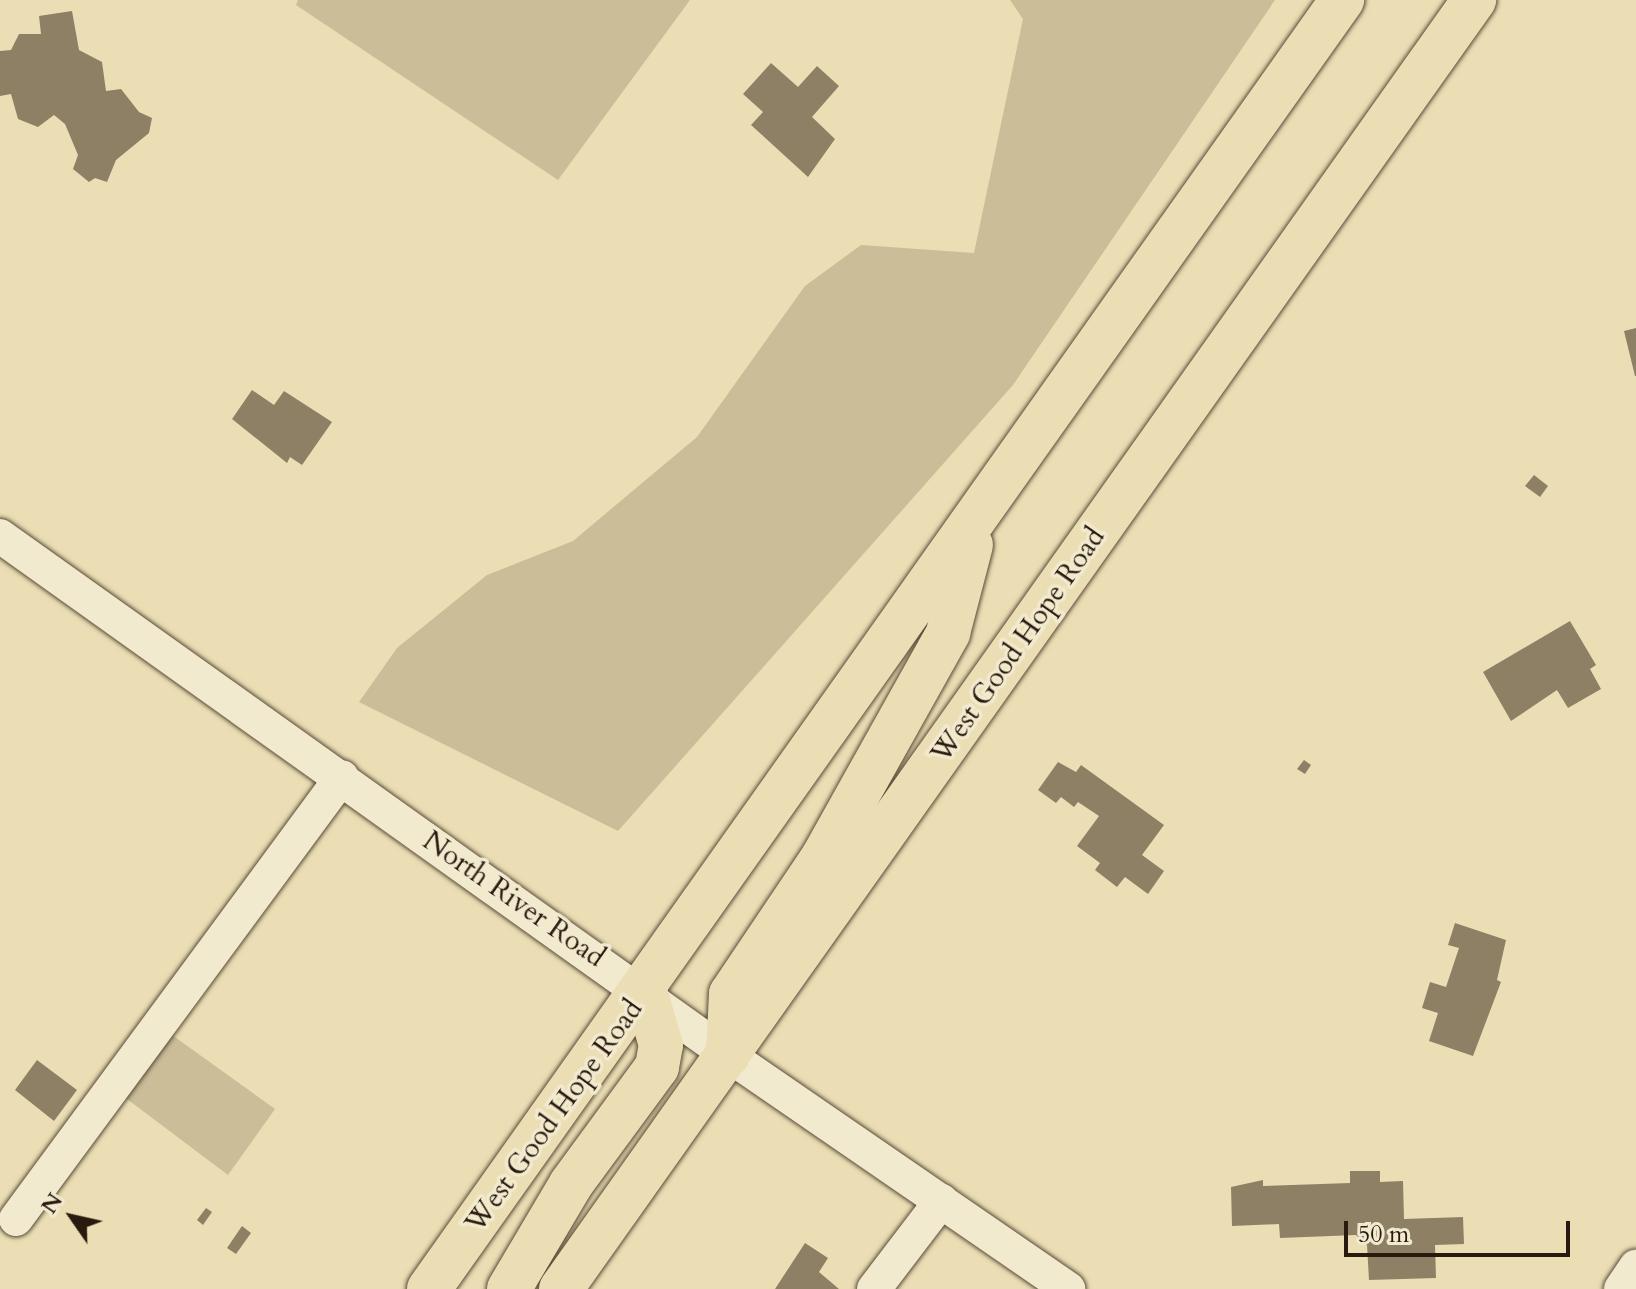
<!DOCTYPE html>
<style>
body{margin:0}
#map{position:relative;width:1636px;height:1289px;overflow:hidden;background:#ebdeb4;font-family:Cardo,serif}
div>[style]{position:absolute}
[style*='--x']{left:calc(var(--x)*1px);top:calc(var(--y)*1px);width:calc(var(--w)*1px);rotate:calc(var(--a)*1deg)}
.green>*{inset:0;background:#cabd98}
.building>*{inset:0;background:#8d8065}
.roads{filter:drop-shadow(0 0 2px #594b38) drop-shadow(0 0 2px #594b38)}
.minor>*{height:34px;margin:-17px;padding:0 17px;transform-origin:17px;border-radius:17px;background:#f2eace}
.major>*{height:44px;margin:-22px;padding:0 22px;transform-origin:22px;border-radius:22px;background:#ebdeb4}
span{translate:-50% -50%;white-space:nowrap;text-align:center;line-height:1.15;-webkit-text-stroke:7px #f2eace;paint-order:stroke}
.street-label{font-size:28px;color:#281a0f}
.north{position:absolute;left:32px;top:1177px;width:80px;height:80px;-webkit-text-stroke:6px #f2eace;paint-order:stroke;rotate:304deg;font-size:22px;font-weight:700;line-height:32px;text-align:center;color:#281a0f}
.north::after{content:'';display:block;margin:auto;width:28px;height:36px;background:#281a0f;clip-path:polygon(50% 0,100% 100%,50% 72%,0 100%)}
.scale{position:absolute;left:1344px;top:1221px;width:226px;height:36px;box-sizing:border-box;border:4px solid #281a0f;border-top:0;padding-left:10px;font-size:24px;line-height:28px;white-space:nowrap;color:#281a0f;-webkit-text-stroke:6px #f2eace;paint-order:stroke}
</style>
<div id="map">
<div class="green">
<i style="clip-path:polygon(298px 0,690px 0,558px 180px,296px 5px)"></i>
<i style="clip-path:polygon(1010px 0,1275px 0,1013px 385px,618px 831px,359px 702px,397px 648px,487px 575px,573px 541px,697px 437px,805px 286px,861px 245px,974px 253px,1023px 19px)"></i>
<i style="clip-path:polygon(172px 1035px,275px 1109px,228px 1175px,123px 1096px)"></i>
</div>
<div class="building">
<i style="clip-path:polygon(72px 11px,79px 50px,102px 62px,106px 91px,121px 89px,139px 112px,152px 118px,149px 133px,116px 160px,107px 182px,95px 178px,89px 182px,73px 169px,78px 155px,65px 124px,54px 115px,38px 127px,18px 119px,11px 94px,0 96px,0 51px,11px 50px,19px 34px,41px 34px,39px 16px)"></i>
<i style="clip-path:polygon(771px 63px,798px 87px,817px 66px,839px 86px,812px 117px,835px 139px,808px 177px,751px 125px,763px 112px,743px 94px)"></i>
<i style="clip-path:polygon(1636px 328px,1636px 376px,1635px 376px,1624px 331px)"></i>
<i style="clip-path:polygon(252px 390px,274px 405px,284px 391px,332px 422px,302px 465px,290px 457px,287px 463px,232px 419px)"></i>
<i style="clip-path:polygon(1534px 475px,1548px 486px,1540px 497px,1525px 486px)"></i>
<i style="clip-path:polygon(1570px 621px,1596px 665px,1590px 669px,1601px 689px,1568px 708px,1557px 690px,1511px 721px,1483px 672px)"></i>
<i style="clip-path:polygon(1304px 760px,1311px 765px,1305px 774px,1297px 769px)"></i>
<i style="clip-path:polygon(1058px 762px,1076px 772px,1081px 765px,1164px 825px,1142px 855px,1164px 871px,1148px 894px,1125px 877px,1117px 887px,1095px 870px,1100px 863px,1077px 846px,1099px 816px,1078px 802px,1074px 807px,1061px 797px,1056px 803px,1038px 790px)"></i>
<i style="clip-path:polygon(1455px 923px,1506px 940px,1497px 980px,1501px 982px,1473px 1056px,1429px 1041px,1438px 1013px,1422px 1008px,1430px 982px,1446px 987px,1459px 948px,1448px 945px)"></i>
<i style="clip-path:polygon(37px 1060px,77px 1090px,54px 1121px,15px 1090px)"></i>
<i style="clip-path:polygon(1350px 1171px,1380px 1171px,1380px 1182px,1403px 1181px,1404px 1219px,1463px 1217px,1464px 1244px,1435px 1245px,1436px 1278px,1369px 1280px,1367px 1245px,1356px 1235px,1280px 1238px,1279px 1224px,1232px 1226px,1231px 1187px,1263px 1180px,1263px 1186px,1350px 1183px)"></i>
<i style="clip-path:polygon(206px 1208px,212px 1212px,203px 1225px,197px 1220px)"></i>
<i style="clip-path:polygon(242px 1226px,251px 1233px,236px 1254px,227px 1248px)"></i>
<i style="clip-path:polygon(805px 1243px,828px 1258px,819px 1272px,839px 1289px,775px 1289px)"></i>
</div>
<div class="roads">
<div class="minor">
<i style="--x:0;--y:536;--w:894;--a:35.49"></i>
<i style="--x:728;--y:1055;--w:413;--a:34.5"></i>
<i style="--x:16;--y:1219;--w:549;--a:-53.59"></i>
<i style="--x:874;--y:1289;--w:111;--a:-52.7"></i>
<i style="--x:1621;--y:1289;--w:27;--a:-56"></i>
</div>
<div class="major">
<i style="--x:728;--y:1055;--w:61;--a:-87.2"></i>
<i style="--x:731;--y:994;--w:165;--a:-56.1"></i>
<i style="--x:823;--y:857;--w:257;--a:-60.8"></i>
<i style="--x:948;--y:633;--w:91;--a:-75.4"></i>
<i style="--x:429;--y:1289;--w:1580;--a:-54.69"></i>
<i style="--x:509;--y:1289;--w:122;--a:-59.4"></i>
<i style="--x:571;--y:1184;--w:145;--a:-53.7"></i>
<i style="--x:657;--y:1067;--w:22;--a:-80"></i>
<i style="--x:661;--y:1045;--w:56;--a:-106.5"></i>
<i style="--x:561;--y:1289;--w:1580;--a:-54.69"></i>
</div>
</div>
<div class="street-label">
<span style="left:1018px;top:645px;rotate:-55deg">West Good Hope Road</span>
<span style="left:514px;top:899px;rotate:35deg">North River Road</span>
<span style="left:554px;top:1116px;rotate:-54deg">West Good Hope Road</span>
</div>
<div class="north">N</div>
<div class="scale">50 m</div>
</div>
